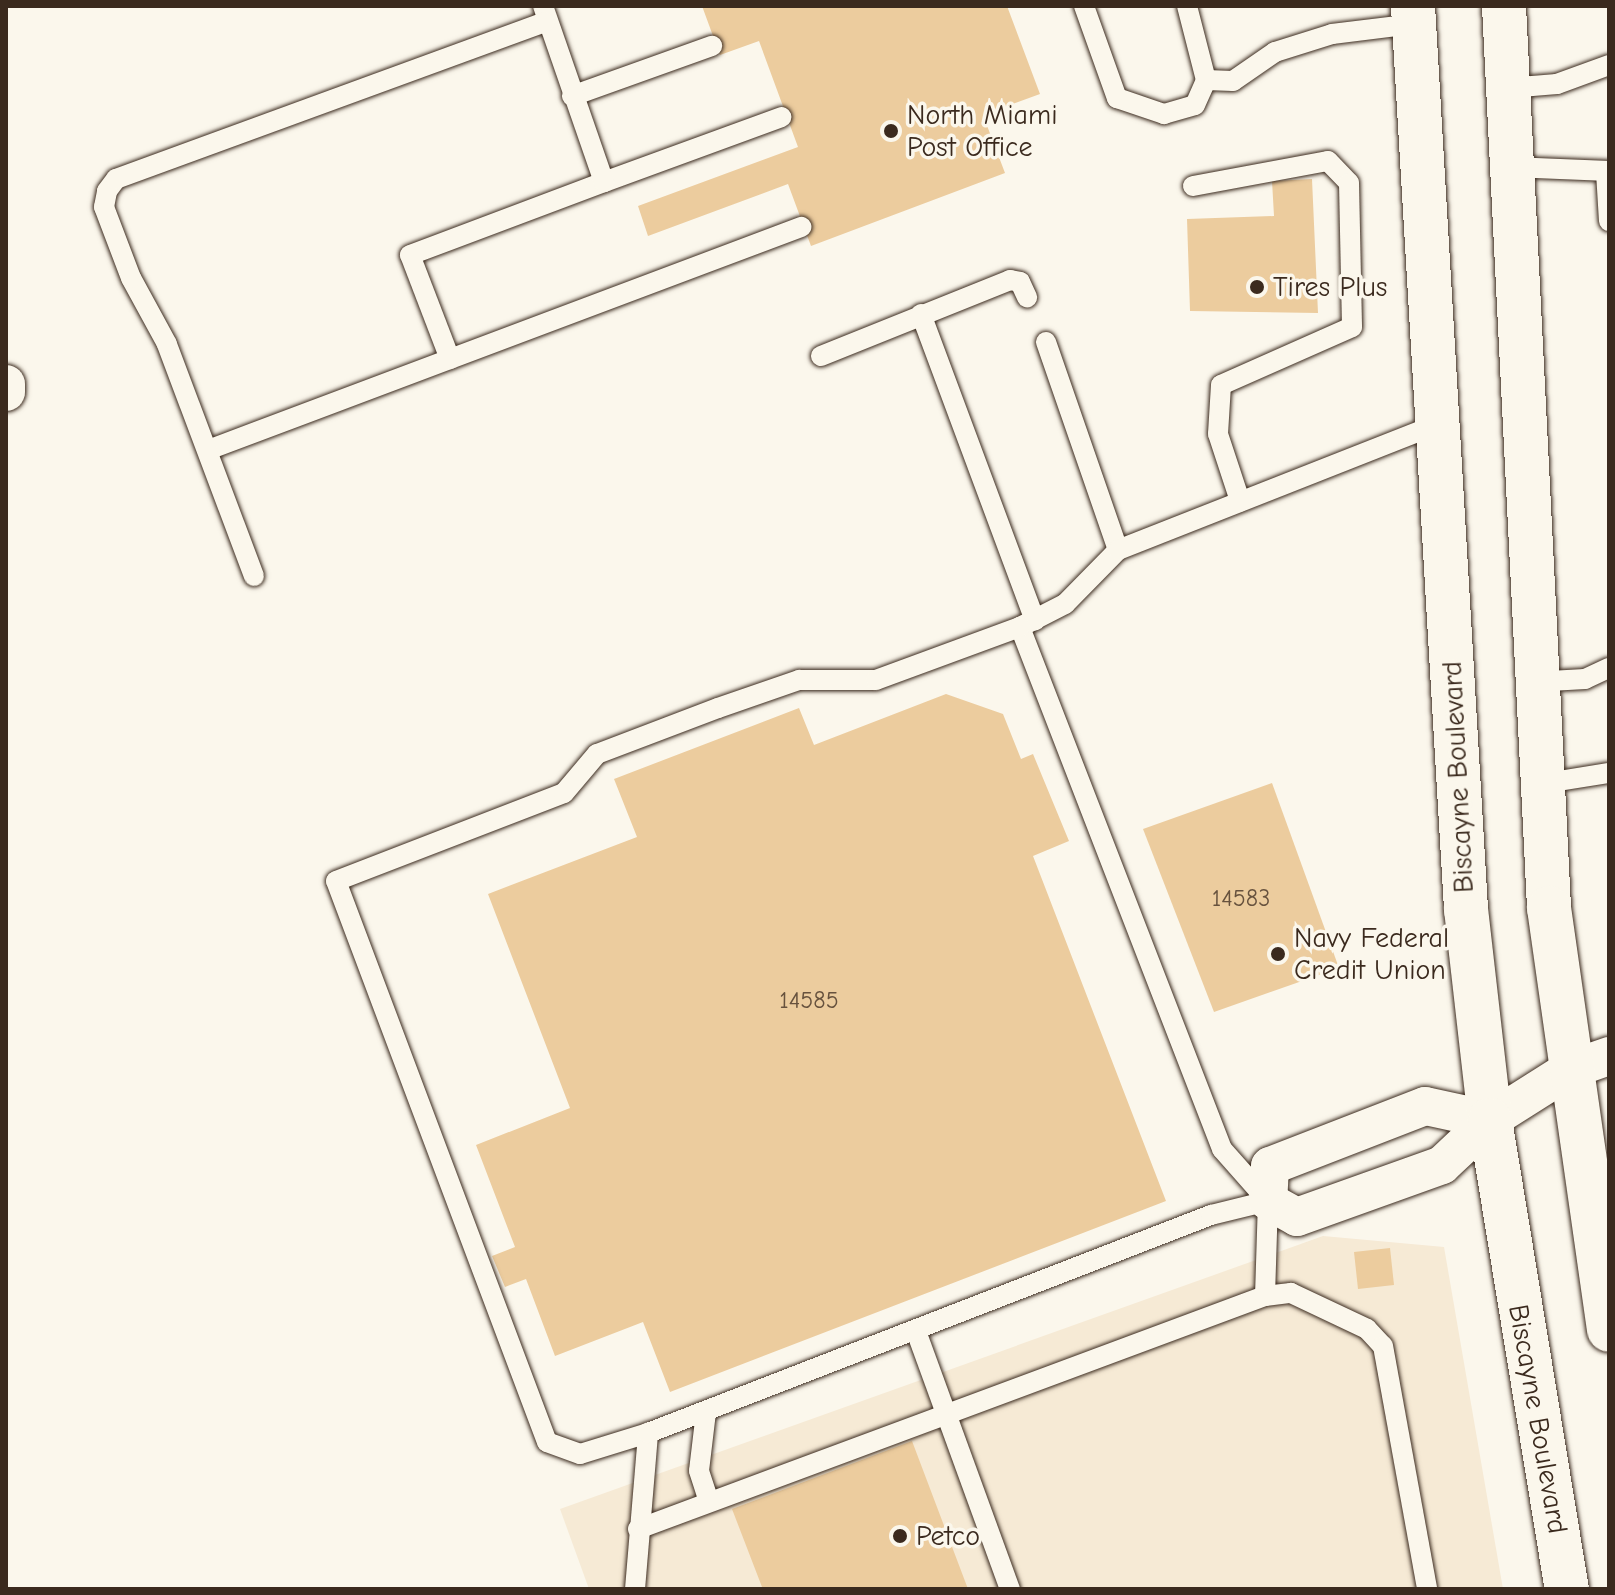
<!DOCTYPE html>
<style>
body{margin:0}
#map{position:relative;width:1615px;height:1595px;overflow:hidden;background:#fbf7ec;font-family:"Comic Neue",sans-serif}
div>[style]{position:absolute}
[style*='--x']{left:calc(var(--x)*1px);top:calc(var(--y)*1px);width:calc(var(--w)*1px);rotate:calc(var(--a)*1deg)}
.built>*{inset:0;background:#f6ead5}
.building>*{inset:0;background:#eccc9e}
.roads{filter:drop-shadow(0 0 2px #3b2a1e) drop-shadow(0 0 2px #3b2a1e)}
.lane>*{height:20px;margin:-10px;padding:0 10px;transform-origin:10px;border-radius:10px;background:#fbf7ec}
.street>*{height:38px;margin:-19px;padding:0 19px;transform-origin:19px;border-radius:19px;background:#fbf7ec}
.primary>*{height:44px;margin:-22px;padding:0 22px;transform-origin:22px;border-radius:22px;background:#fbf7ec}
.dots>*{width:22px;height:22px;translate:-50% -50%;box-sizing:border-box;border:4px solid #fbf7ec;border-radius:50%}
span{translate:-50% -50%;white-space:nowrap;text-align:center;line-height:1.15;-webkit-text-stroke:7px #fbf7ec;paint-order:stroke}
.number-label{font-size:24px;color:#67523e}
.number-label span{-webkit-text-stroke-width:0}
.poi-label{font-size:28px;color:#3b2a1e}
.left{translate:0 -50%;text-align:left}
.street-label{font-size:28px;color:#3b2a1e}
.frame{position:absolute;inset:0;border:8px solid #3b2a1e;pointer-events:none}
</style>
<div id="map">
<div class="built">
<i style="clip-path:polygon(1323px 1236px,1444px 1247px,1503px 1589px,589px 1589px,560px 1509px)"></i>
</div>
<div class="building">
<i style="clip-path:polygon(702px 6px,1007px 6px,1040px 94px,983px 115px,1005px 173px,811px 246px,788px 184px,648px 236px,638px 206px,798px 147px,759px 41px,720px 55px)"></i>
<i style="clip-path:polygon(1312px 179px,1318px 313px,1190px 311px,1187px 219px,1274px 216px,1272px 181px)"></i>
<i style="clip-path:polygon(946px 694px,1003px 714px,1021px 759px,1033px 754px,1069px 841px,1033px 856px,1166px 1201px,670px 1392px,643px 1322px,555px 1356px,526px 1279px,505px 1287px,492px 1256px,515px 1247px,476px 1145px,570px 1108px,488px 894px,637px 837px,614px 779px,799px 708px,814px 745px)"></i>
<i style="clip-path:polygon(1272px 783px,1339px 968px,1214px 1012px,1143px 829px)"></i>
<i style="clip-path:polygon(1390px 1248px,1394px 1285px,1358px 1289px,1354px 1252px)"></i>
<i style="clip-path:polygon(912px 1441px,968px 1589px,757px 1589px,762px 1587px,732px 1509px)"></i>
</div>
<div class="roads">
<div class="lane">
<i style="--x:1084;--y:6;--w:98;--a:70.3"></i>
<i style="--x:1117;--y:98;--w:50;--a:18.8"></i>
<i style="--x:1164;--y:114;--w:32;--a:-16"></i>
<i style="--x:1195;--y:105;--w:27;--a:-66"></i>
<i style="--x:1206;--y:80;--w:76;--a:-104.4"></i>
<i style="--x:1206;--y:80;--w:27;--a:2"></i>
<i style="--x:1233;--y:81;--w:51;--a:-34.6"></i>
<i style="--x:1275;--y:52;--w:60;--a:-17.5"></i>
<i style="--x:1332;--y:34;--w:83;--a:-7"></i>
<i style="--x:1508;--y:88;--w:49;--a:-4.7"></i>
<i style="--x:1557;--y:84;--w:55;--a:-20.1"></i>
<i style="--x:572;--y:96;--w:149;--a:-19.7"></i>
<i style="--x:1511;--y:167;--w:98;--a:2.3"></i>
<i style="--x:1606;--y:172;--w:49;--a:86.5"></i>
<i style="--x:604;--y:182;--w:189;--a:-20.1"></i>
<i style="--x:1193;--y:186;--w:137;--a:-10.5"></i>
<i style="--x:1328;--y:161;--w:30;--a:46"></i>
<i style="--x:1349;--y:183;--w:144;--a:88.8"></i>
<i style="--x:1352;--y:327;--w:143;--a:156.1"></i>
<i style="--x:1221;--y:385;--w:49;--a:93.5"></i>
<i style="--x:1218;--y:434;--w:71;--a:71.8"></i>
<i style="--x:921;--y:314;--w:327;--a:69.6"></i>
<i style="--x:1046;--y:342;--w:220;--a:70.9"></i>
<i style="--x:821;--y:356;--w:204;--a:-21.9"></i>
<i style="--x:1010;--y:280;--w:10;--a:11"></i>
<i style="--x:1020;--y:282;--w:17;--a:65"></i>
<i style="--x:450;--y:359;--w:111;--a:-111"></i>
<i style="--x:410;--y:255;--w:207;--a:-20.6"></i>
<i style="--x:604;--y:182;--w:186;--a:-109.1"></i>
<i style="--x:208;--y:450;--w:634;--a:-20.61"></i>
<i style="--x:254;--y:576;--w:248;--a:-110.6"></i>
<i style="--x:167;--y:344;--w:75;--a:-118.6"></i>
<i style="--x:131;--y:278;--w:76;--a:-110.8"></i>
<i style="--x:104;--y:207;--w:16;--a:-79"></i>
<i style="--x:107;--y:191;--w:15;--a:-53"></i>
<i style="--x:116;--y:179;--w:456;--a:-20.1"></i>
<i style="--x:1532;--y:682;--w:53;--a:-3.2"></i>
<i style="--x:1585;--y:679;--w:26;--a:-25"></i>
<i style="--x:1540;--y:784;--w:70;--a:-9.1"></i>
<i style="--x:1265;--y:1296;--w:95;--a:-88.2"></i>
<i style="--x:1268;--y:1201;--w:69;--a:-131.5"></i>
<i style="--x:1222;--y:1149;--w:560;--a:-111.16"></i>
<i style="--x:1020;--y:627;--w:51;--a:-27.1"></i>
<i style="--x:1065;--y:604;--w:76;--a:-45.5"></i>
<i style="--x:1118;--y:550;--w:346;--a:-21.5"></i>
<i style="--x:916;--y:1331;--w:275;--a:70"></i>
<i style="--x:706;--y:1412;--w:59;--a:96.8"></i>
<i style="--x:699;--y:1471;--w:32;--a:72"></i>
<i style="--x:648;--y:1433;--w:71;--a:162.8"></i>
<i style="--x:580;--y:1454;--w:35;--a:-160"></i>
<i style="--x:547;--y:1442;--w:599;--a:-110.61"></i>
<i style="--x:336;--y:881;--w:244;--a:-21.1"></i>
<i style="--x:564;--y:793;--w:51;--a:-49.8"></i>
<i style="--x:597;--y:754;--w:129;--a:-20.8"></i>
<i style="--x:718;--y:708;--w:86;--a:-19.1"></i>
<i style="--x:799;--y:680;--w:77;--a:0"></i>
<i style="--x:876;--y:680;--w:153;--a:-20.2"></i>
<i style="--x:638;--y:1529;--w:669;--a:-20.39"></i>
<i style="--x:1265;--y:1296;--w:26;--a:-7"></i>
<i style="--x:1291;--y:1293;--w:84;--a:25.3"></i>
<i style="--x:1367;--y:1329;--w:23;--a:47"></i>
<i style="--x:1383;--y:1346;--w:247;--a:79.7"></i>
<i style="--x:635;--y:1589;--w:157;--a:-85.2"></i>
<i style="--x:648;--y:1433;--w:604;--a:-21.17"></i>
<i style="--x:1211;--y:1215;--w:59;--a:-13.8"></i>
</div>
<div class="street">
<i style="--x:6;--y:384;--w:8;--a:90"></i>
<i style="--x:1490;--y:1120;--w:66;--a:-167.8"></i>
<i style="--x:1425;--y:1106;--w:166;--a:158.8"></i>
<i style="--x:1270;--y:1166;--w:35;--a:93"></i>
<i style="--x:1268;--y:1201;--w:33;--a:29"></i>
<i style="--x:1297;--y:1217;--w:154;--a:-19.7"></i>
<i style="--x:1442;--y:1165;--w:66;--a:-43.2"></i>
<i style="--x:1490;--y:1120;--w:93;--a:-32.3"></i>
<i style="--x:1569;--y:1070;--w:42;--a:-19.3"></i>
</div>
<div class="primary">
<i style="--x:1413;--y:6;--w:905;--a:86.64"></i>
<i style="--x:1466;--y:909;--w:212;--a:83.5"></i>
<i style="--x:1490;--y:1120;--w:475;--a:80.7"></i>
<i style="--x:1504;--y:6;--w:903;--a:87.14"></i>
<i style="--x:1549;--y:908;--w:426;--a:81.9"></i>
</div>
</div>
<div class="dots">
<i style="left:891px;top:131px;background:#3b2a1e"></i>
<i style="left:1257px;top:287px;background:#3b2a1e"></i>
<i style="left:1278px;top:954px;background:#3b2a1e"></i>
<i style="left:900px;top:1536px;background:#3b2a1e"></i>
</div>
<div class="number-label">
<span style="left:1241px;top:899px">14583</span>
<span style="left:809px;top:1001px">14585</span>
</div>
<div class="poi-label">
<span class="left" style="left:907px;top:131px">North Miami<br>Post Office</span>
<span class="left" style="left:1273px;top:287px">Tires Plus</span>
<span class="left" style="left:1294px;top:954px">Navy Federal<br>Credit Union</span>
<span class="left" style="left:916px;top:1536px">Petco</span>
</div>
<div class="street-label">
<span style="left:1458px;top:777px;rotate:-93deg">Biscayne Boulevard</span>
<span style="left:1538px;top:1419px;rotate:80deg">Biscayne Boulevard</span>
</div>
<div class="frame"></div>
</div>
